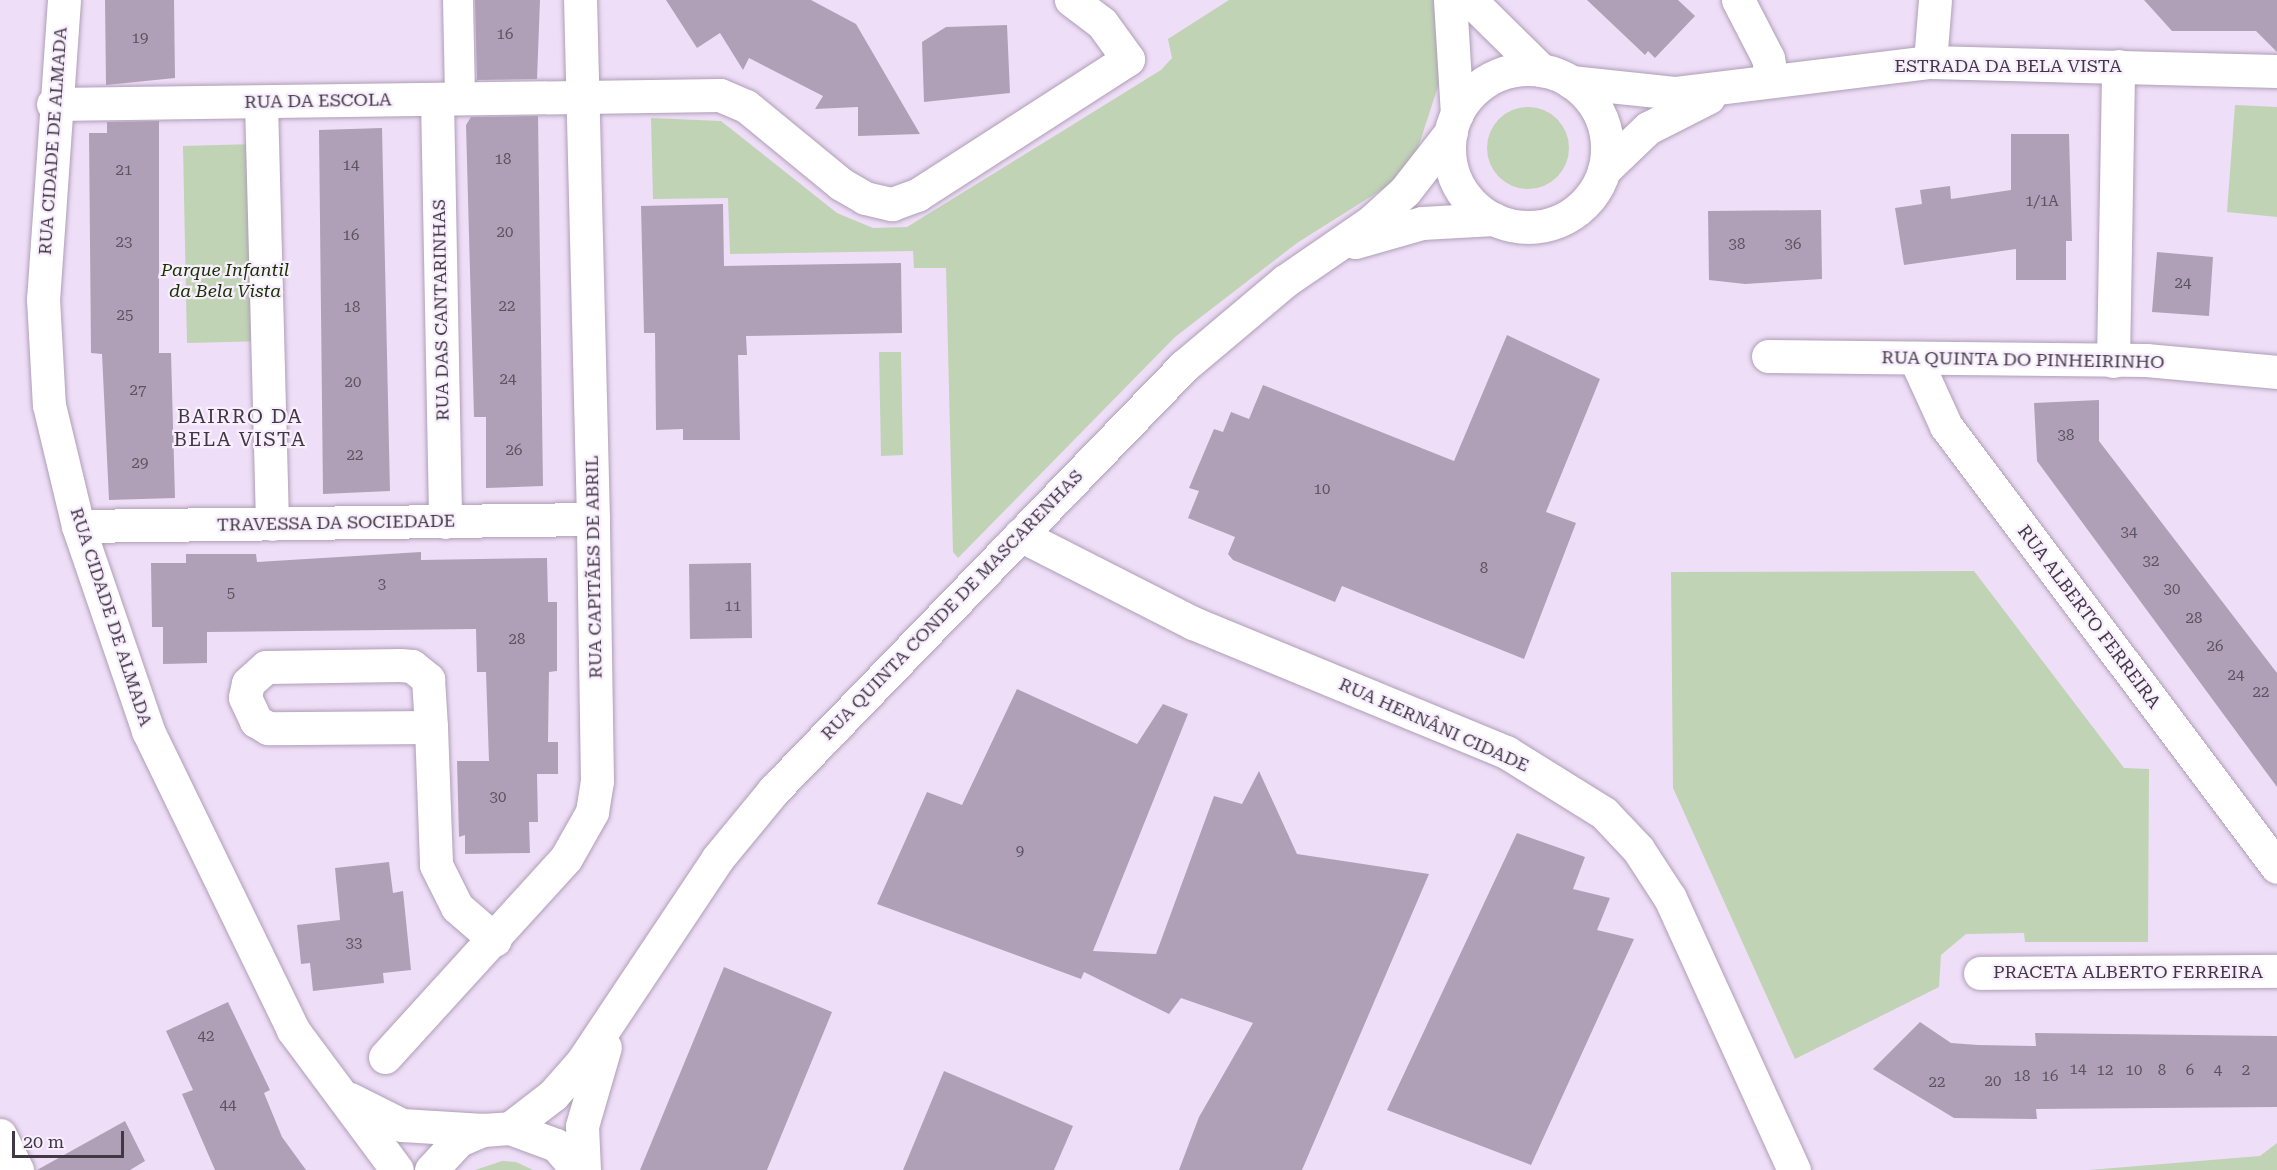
<!DOCTYPE html>
<meta charset="utf-8">
<style>
body{margin:0}
#map{position:relative;width:2277px;height:1170px;overflow:hidden;background:#efdef7;font-family:"Roboto Serif",serif}
div>[style]{position:absolute}
[style*='--x']{left:calc(var(--x)*1px);top:calc(var(--y)*1px);width:calc(var(--w)*1px);rotate:calc(var(--a)*1deg)}
.green>*{inset:0;background:#c0d3b5}
.round{border-radius:50%}
.building>*{inset:0;background:#b0a0b7}
.roads{filter:drop-shadow(0 0 2px #ae9eb6) drop-shadow(0 0 2px #ae9eb6)}
.pedestrian>*{height:30px;margin:-15px;padding:0 15px;transform-origin:15px;border-radius:15px;background:#fff}
.minor>*{height:33px;margin:-16.5px;padding:0 16.5px;transform-origin:16.5px;border-radius:16.5px;background:#fff}
.tertiary>*{height:33px;margin:-16.5px;padding:0 16.5px;transform-origin:16.5px;border-radius:16.5px;background:#fff}
.tertiary>.ring{margin:-16.5px;padding:0;box-sizing:content-box;background:none;border:33px solid #fff;border-radius:50%}
span{translate:-50% -50%;white-space:nowrap;text-align:center;line-height:1.15;-webkit-text-stroke:4.5px #f8eefd;paint-order:stroke}
.number-label{font-size:15px;color:#5c5360}
.number-label span{-webkit-text-stroke-width:0}
.street-label{font-size:18px;color:#403943}
.park-label{font-size:18px;color:#153100;font-style:italic}
.neighbourhood-label{font-size:20px;color:#403943;letter-spacing:1.5px}
.scale{position:absolute;left:12px;top:1131px;width:112px;height:27px;box-sizing:border-box;border:3px solid #403943;border-top:0;padding-left:8px;font-size:18px;line-height:21px;white-space:nowrap;color:#403943;-webkit-text-stroke:4px #f8eefd;paint-order:stroke}
</style>
<div id="map">
<div class="green">
<i style="clip-path:polygon(1229px 0,1434px 0,1443px 71px,1418px 148px,1389px 185px,1297px 243px,1175px 337px,958px 558px,953px 552px,946px 268px,914px 268px,913px 251px,730px 254px,728px 198px,653px 199px,651px 118px,721px 121px,837px 213px,873px 228px,907px 227px,1161px 70px,1172px 58px,1168px 39px)"></i>
<i style="clip-path:polygon(2235px 105px,2277px 107px,2277px 217px,2227px 212px)"></i>
<i class="round" style="left:1487px;top:107px;width:82px;height:82px"></i>
<i style="clip-path:polygon(259px 144px,265px 341px,187px 343px,183px 146px)"></i>
<i style="clip-path:polygon(879px 352px,901px 352px,903px 455px,881px 456px)"></i>
<i style="clip-path:polygon(1974px 571px,2124px 768px,2149px 769px,2148px 942px,2025px 942px,2024px 933px,1966px 934px,1941px 955px,1939px 987px,1795px 1059px,1673px 788px,1671px 572px)"></i>
<i style="clip-path:polygon(2277px 1143px,2277px 1170px,2089px 1170px,2260px 1156px)"></i>
<i style="clip-path:polygon(502px 1161px,516px 1162px,533px 1170px,475px 1170px)"></i>
</div>
<div class="building">
<i style="clip-path:polygon(105px 0,174px 0,175px 78px,106px 85px)"></i>
<i style="clip-path:polygon(475px 0,540px 0,537px 79px,477px 80px)"></i>
<i style="clip-path:polygon(666px 0,811px 0,856px 24px,920px 134px,858px 136px,858px 107px,815px 109px,823px 96px,749px 58px,743px 70px,720px 33px,697px 48px)"></i>
<i style="clip-path:polygon(1587px 0,1678px 0,1695px 16px,1655px 58px,1648px 51px,1645px 55px)"></i>
<i style="clip-path:polygon(2144px 0,2277px 0,2277px 52px,2256px 31px,2172px 31px)"></i>
<i style="clip-path:polygon(1007px 25px,1010px 93px,924px 102px,922px 42px,946px 27px)"></i>
<i style="clip-path:polygon(538px 116px,543px 486px,486px 488px,486px 417px,474px 417px,466px 125px,471px 117px)"></i>
<i style="clip-path:polygon(159px 121px,159px 353px,171px 353px,175px 498px,109px 500px,102px 354px,91px 353px,89px 133px,107px 133px,107px 122px)"></i>
<i style="clip-path:polygon(382px 128px,390px 491px,323px 494px,319px 130px)"></i>
<i style="clip-path:polygon(2011px 134px,2069px 134px,2072px 241px,2066px 241px,2066px 280px,2016px 280px,2016px 249px,1904px 265px,1895px 208px,1922px 204px,1920px 190px,1950px 186px,1951px 199px,2011px 190px)"></i>
<i style="clip-path:polygon(723px 204px,724px 266px,901px 263px,902px 333px,746px 336px,747px 355px,738px 355px,740px 440px,683px 440px,683px 429px,656px 430px,655px 333px,644px 333px,641px 206px)"></i>
<i style="clip-path:polygon(1821px 210px,1822px 279px,1745px 284px,1709px 280px,1708px 211px)"></i>
<i style="clip-path:polygon(2157px 252px,2213px 257px,2209px 316px,2152px 312px)"></i>
<i style="clip-path:polygon(1507px 335px,1600px 379px,1546px 512px,1576px 523px,1524px 659px,1342px 586px,1335px 602px,1233px 560px,1228px 554px,1235px 537px,1188px 518px,1199px 491px,1189px 488px,1214px 429px,1223px 432px,1231px 412px,1249px 419px,1263px 385px,1454px 461px)"></i>
<i style="clip-path:polygon(2099px 400px,2099px 441px,2277px 673px,2277px 787px,2037px 461px,2034px 403px)"></i>
<i style="clip-path:polygon(421px 552px,421px 560px,547px 558px,548px 602px,557px 602px,557px 671px,549px 672px,548px 742px,558px 742px,558px 774px,537px 774px,538px 822px,529px 822px,530px 853px,465px 854px,465px 835px,459px 837px,457px 761px,489px 761px,486px 672px,477px 672px,476px 629px,207px 632px,207px 663px,163px 664px,163px 627px,152px 627px,151px 563px,186px 563px,186px 554px,256px 554px,257px 562px)"></i>
<i style="clip-path:polygon(751px 563px,752px 638px,690px 639px,689px 564px)"></i>
<i style="clip-path:polygon(1017px 689px,1137px 744px,1163px 704px,1188px 714px,1093px 951px,1156px 954px,1214px 796px,1242px 804px,1259px 771px,1297px 854px,1429px 874px,1302px 1170px,1179px 1170px,1199px 1117px,1253px 1023px,1181px 998px,1169px 1014px,1084px 972px,1081px 979px,877px 904px,927px 792px,962px 805px)"></i>
<i style="clip-path:polygon(1517px 833px,1585px 857px,1573px 889px,1610px 898px,1597px 930px,1634px 939px,1531px 1165px,1387px 1110px)"></i>
<i style="clip-path:polygon(389px 862px,393px 893px,403px 891px,411px 970px,383px 973px,384px 983px,313px 991px,310px 963px,301px 964px,297px 925px,340px 920px,335px 868px)"></i>
<i style="clip-path:polygon(724px 967px,832px 1012px,767px 1170px,640px 1170px)"></i>
<i style="clip-path:polygon(228px 1002px,270px 1090px,264px 1093px,282px 1137px,306px 1170px,215px 1170px,182px 1094px,193px 1090px,166px 1031px)"></i>
<i style="clip-path:polygon(1920px 1022px,1951px 1043px,1978px 1045px,2036px 1046px,2035px 1033px,2277px 1036px,2277px 1107px,2036px 1109px,2037px 1119px,1954px 1118px,1873px 1069px)"></i>
<i style="clip-path:polygon(944px 1071px,1073px 1126px,1054px 1170px,903px 1170px)"></i>
<i style="clip-path:polygon(125px 1121px,145px 1161px,130px 1170px,37px 1170px)"></i>
</div>
<div class="roads">
<div class="pedestrian">
<i style="--x:458;--y:0;--w:98;--a:88.8"></i>
</div>
<div class="minor">
<i style="--x:64;--y:0;--w:300;--a:94"></i>
<i style="--x:43;--y:299;--w:106;--a:86.8"></i>
<i style="--x:49;--y:405;--w:124;--a:76.5"></i>
<i style="--x:78;--y:526;--w:217;--a:71.1"></i>
<i style="--x:148;--y:731;--w:332;--a:64.1"></i>
<i style="--x:293;--y:1030;--w:174;--a:53.4"></i>
<i style="--x:1738;--y:0;--w:65;--a:62.7"></i>
<i style="--x:1768;--y:58;--w:22;--a:80"></i>
<i style="--x:1930;--y:62;--w:62;--a:-85.4"></i>
<i style="--x:437;--y:99;--w:423;--a:88.9"></i>
<i style="--x:261;--y:102;--w:422;--a:88.5"></i>
<i style="--x:53;--y:104;--w:667;--a:-0.77"></i>
<i style="--x:720;--y:95;--w:28;--a:23"></i>
<i style="--x:746;--y:106;--w:123;--a:39.4"></i>
<i style="--x:841;--y:184;--w:28;--a:30"></i>
<i style="--x:865;--y:198;--w:28;--a:13"></i>
<i style="--x:892;--y:204;--w:27;--a:-20"></i>
<i style="--x:917;--y:195;--w:251;--a:-32.8"></i>
<i style="--x:1128;--y:59;--w:44;--a:-125.8"></i>
<i style="--x:1102;--y:23;--w:39;--a:-143"></i>
<i style="--x:1768;--y:356;--w:378;--a:0.6"></i>
<i style="--x:2146;--y:360;--w:132;--a:5.2"></i>
<i style="--x:1915;--y:358;--w:75;--a:65.5"></i>
<i style="--x:1946;--y:426;--w:551;--a:53.11"></i>
<i style="--x:2113;--y:361;--w:295;--a:-89"></i>
<i style="--x:78;--y:526;--w:515;--a:-0.78"></i>
<i style="--x:1020;--y:535;--w:194;--a:27"></i>
<i style="--x:1193;--y:623;--w:339;--a:22.4"></i>
<i style="--x:1506;--y:752;--w:115;--a:31.9"></i>
<i style="--x:1604;--y:813;--w:50;--a:46.6"></i>
<i style="--x:1638;--y:849;--w:59;--a:56.9"></i>
<i style="--x:1670;--y:898;--w:299;--a:65.5"></i>
<i style="--x:400;--y:665;--w:12;--a:5"></i>
<i style="--x:412;--y:666;--w:21;--a:39"></i>
<i style="--x:428;--y:679;--w:48;--a:86.4"></i>
<i style="--x:431;--y:727;--w:163;--a:179.6"></i>
<i style="--x:268;--y:728;--w:14;--a:-150"></i>
<i style="--x:256;--y:721;--w:26;--a:-115"></i>
<i style="--x:245;--y:697;--w:14;--a:-78"></i>
<i style="--x:248;--y:683;--w:24;--a:-42"></i>
<i style="--x:266;--y:667;--w:134;--a:-0.9"></i>
<i style="--x:431;--y:727;--w:138;--a:87.9"></i>
<i style="--x:436;--y:865;--w:47;--a:63.4"></i>
<i style="--x:457;--y:907;--w:50;--a:41"></i>
<i style="--x:1980;--y:973;--w:297;--a:-0.4"></i>
<i style="--x:385;--y:1057;--w:269;--a:-47.7"></i>
<i style="--x:566;--y:858;--w:53;--a:-60.5"></i>
<i style="--x:592;--y:812;--w:30;--a:-81"></i>
<i style="--x:597;--y:782;--w:263;--a:-90.9"></i>
<i style="--x:593;--y:519;--w:519;--a:-91.43"></i>
<i style="--x:350;--y:1099;--w:58;--a:26.6"></i>
<i style="--x:402;--y:1125;--w:81;--a:3.5"></i>
<i style="--x:0;--y:1135;--w:39;--a:64"></i>
</div>
<div class="tertiary">
<i style="--x:1450;--y:0;--w:114;--a:86.5"></i>
<i style="--x:1470;--y:0;--w:100;--a:44.6"></i>
<i class="ring" style="left:1449px;top:69px;width:125px;height:125px"></i>
<i style="--x:1571;--y:82;--w:106;--a:6"></i>
<i style="--x:1676;--y:93;--w:256;--a:-7"></i>
<i style="--x:1930;--y:62;--w:347;--a:1.5"></i>
<i style="--x:1604;--y:170;--w:61;--a:-43.7"></i>
<i style="--x:1648;--y:128;--w:68;--a:-26.9"></i>
<i style="--x:1355;--y:242;--w:70;--a:-15.8"></i>
<i style="--x:1422;--y:223;--w:72;--a:-3.2"></i>
<i style="--x:510;--y:1128;--w:54;--a:-37.5"></i>
<i style="--x:553;--y:1095;--w:44;--a:-48.7"></i>
<i style="--x:582;--y:1062;--w:245;--a:-56.3"></i>
<i style="--x:718;--y:858;--w:88;--a:-50.5"></i>
<i style="--x:774;--y:790;--w:590;--a:-45.96"></i>
<i style="--x:1184;--y:366;--w:132;--a:-40.1"></i>
<i style="--x:1285;--y:281;--w:104;--a:-34.5"></i>
<i style="--x:1371;--y:222;--w:46;--a:-42.4"></i>
<i style="--x:1405;--y:191;--w:75;--a:-52.1"></i>
<i style="--x:431;--y:1170;--w:41;--a:-47"></i>
<i style="--x:459;--y:1140;--w:26;--a:-23"></i>
<i style="--x:483;--y:1130;--w:27;--a:-4"></i>
<i style="--x:510;--y:1128;--w:49;--a:20.3"></i>
<i style="--x:556;--y:1145;--w:33;--a:49"></i>
<i style="--x:584;--y:1170;--w:44;--a:-92.6"></i>
<i style="--x:582;--y:1126;--w:82;--a:-73.8"></i>
</div>
</div>
<div class="number-label">
<span style="left:505px;top:35px">16</span>
<span style="left:140px;top:39px">19</span>
<span style="left:503px;top:160px">18</span>
<span style="left:351px;top:166px">14</span>
<span style="left:124px;top:171px">21</span>
<span style="left:2042px;top:202px">1/1A</span>
<span style="left:505px;top:233px">20</span>
<span style="left:351px;top:236px">16</span>
<span style="left:124px;top:243px">23</span>
<span style="left:1737px;top:245px">38</span>
<span style="left:1793px;top:245px">36</span>
<span style="left:2183px;top:284px">24</span>
<span style="left:507px;top:307px">22</span>
<span style="left:352px;top:308px">18</span>
<span style="left:125px;top:316px">25</span>
<span style="left:508px;top:380px">24</span>
<span style="left:353px;top:383px">20</span>
<span style="left:138px;top:391px">27</span>
<span style="left:2066px;top:436px">38</span>
<span style="left:514px;top:451px">26</span>
<span style="left:355px;top:456px">22</span>
<span style="left:140px;top:464px">29</span>
<span style="left:1322px;top:490px">10</span>
<span style="left:2129px;top:533px">34</span>
<span style="left:2151px;top:562px">32</span>
<span style="left:1484px;top:569px">8</span>
<span style="left:382px;top:585px">3</span>
<span style="left:2172px;top:590px">30</span>
<span style="left:231px;top:594px">5</span>
<span style="left:733px;top:607px">11</span>
<span style="left:2194px;top:619px">28</span>
<span style="left:517px;top:640px">28</span>
<span style="left:2215px;top:647px">26</span>
<span style="left:2236px;top:676px">24</span>
<span style="left:2261px;top:693px">22</span>
<span style="left:498px;top:798px">30</span>
<span style="left:1020px;top:852px">9</span>
<span style="left:354px;top:944px">33</span>
<span style="left:206px;top:1037px">42</span>
<span style="left:2078px;top:1070px">14</span>
<span style="left:2105px;top:1071px">12</span>
<span style="left:2134px;top:1071px">10</span>
<span style="left:2162px;top:1071px">8</span>
<span style="left:2190px;top:1071px">6</span>
<span style="left:2218px;top:1071px">4</span>
<span style="left:2246px;top:1071px">2</span>
<span style="left:2022px;top:1077px">18</span>
<span style="left:2050px;top:1077px">16</span>
<span style="left:1993px;top:1082px">20</span>
<span style="left:1937px;top:1083px">22</span>
<span style="left:228px;top:1106px">44</span>
</div>
<div class="street-label">
<span style="left:2008px;top:66px">ESTRADA DA BELA VISTA</span>
<span style="left:318px;top:101px;rotate:-1deg">RUA DA ESCOLA</span>
<span style="left:53px;top:141px;rotate:-86deg">RUA CIDADE DE ALMADA</span>
<span style="left:441px;top:310px;rotate:-91deg">RUA DAS CANTARINHAS</span>
<span style="left:2023px;top:360px;rotate:1deg">RUA QUINTA DO PINHEIRINHO</span>
<span style="left:336px;top:523px;rotate:-1deg">TRAVESSA DA SOCIEDADE</span>
<span style="left:594px;top:567px;rotate:-91deg">RUA CAPITÃES DE ABRIL</span>
<span style="left:952px;top:605px;rotate:-46deg">RUA QUINTA CONDE DE MASCARENHAS</span>
<span style="left:111px;top:617px;rotate:72deg">RUA CIDADE DE ALMADA</span>
<span style="left:2089px;top:617px;rotate:53deg">RUA ALBERTO FERREIRA</span>
<span style="left:1434px;top:725px;rotate:24deg">RUA HERNÂNI CIDADE</span>
<span style="left:2128px;top:972px">PRACETA ALBERTO FERREIRA</span>
</div>
<div class="park-label">
<span style="left:225px;top:281px">Parque Infantil<br>da Bela Vista</span>
</div>
<div class="neighbourhood-label">
<span style="left:240px;top:428px">BAIRRO DA<br>BELA VISTA</span>
</div>
<div class="scale">20 m</div>
</div>
